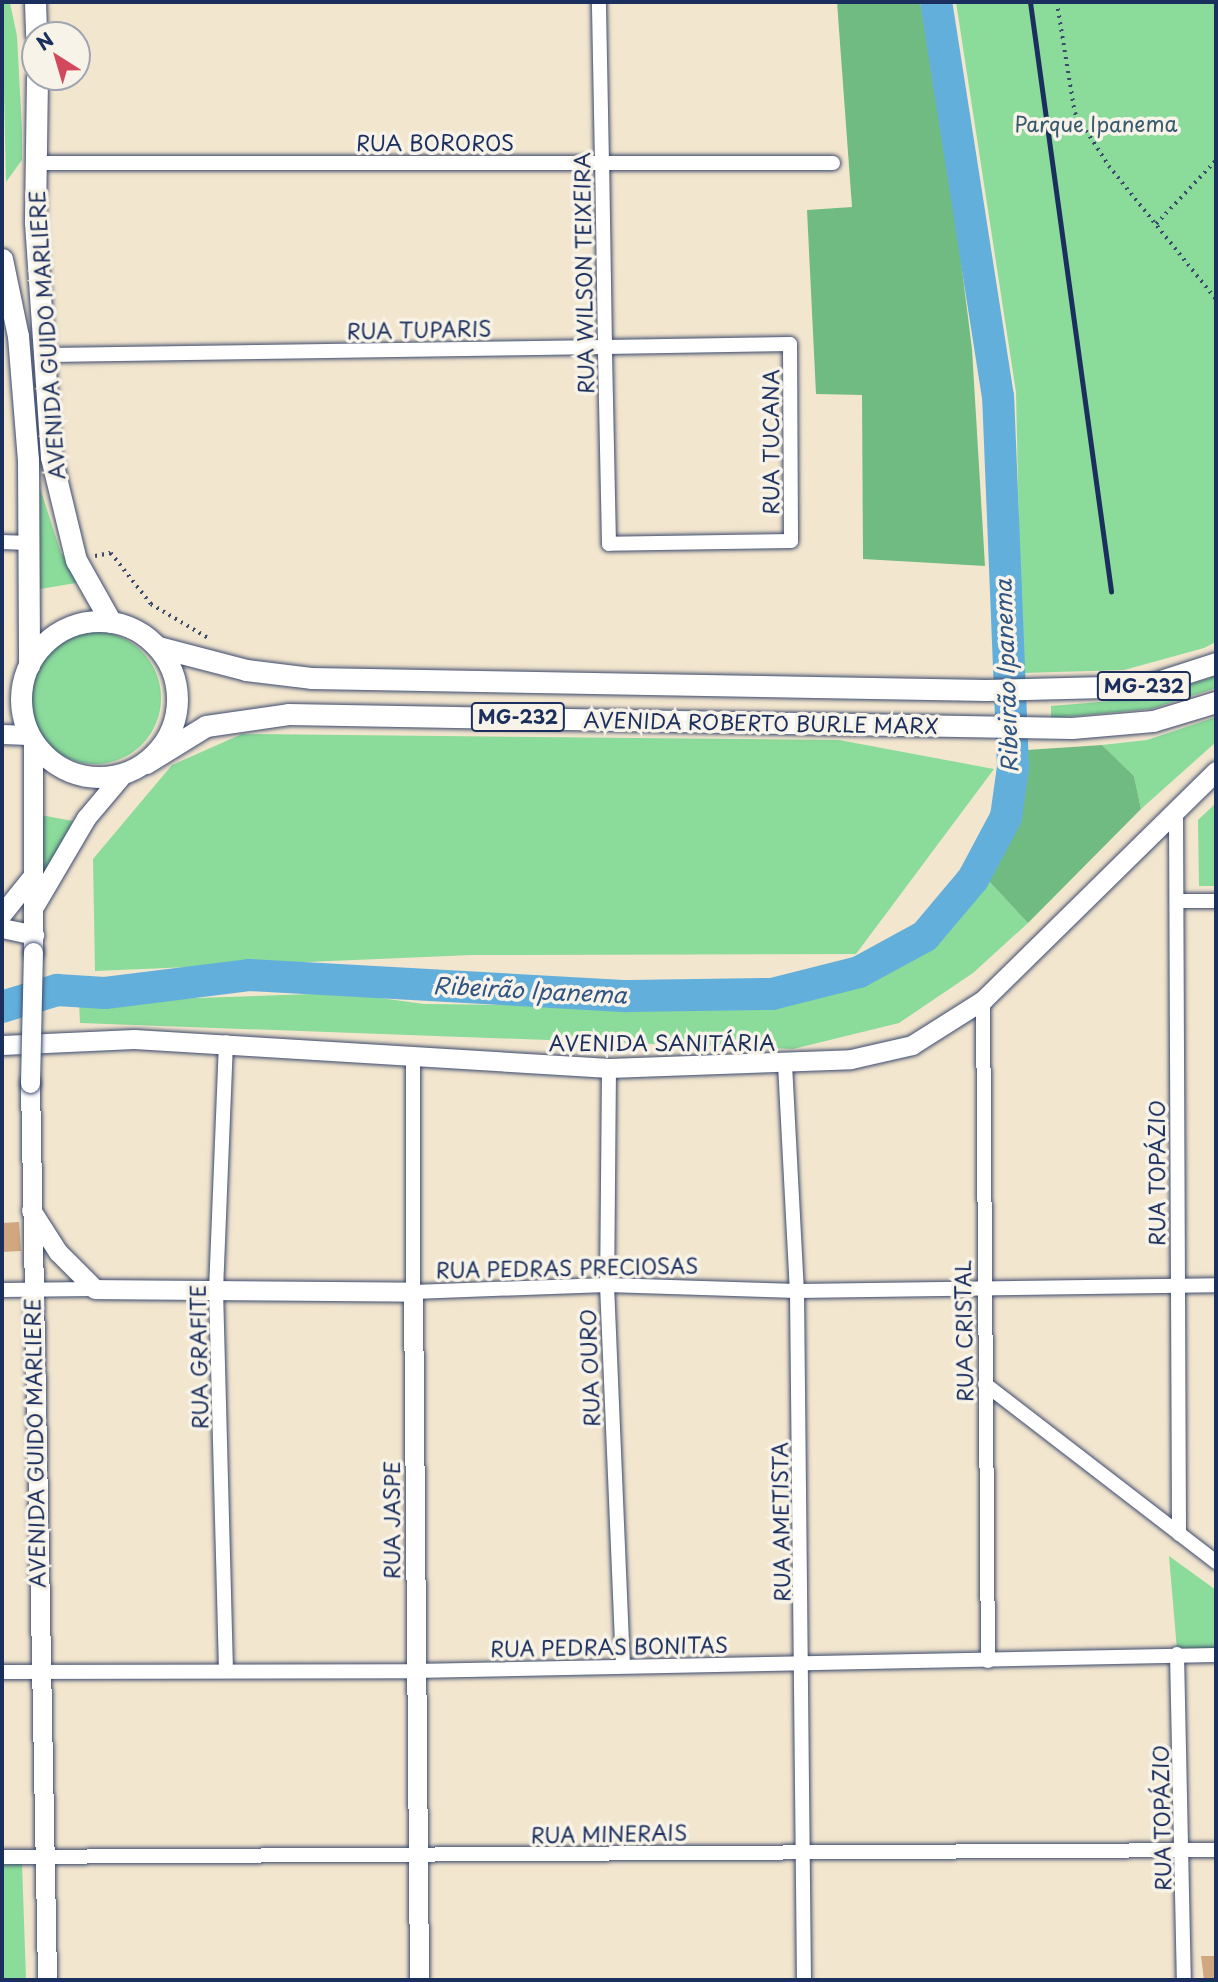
<!DOCTYPE html>
<meta charset="utf-8">
<style>
body{margin:0}
#map{position:relative;width:1218px;height:1982px;overflow:hidden;background:#f3e6ce;font-family:"Playpen Sans",sans-serif}
div>[style]{position:absolute}
[style*='--x']{left:calc(var(--x)*1px);top:calc(var(--y)*1px);width:calc(var(--w)*1px);rotate:calc(var(--a)*1deg)}
.green>*{inset:0;background:#8bdb9a}
.round{border-radius:50%}
.forest>*{inset:0;background:#70bb82}
.river>*{height:32px;margin:-16px;padding:0 16px;transform-origin:16px;border-radius:16px;background:#62afdb}
.building>*{inset:0;background:#d0a880}
.path>*{height:3.5px;margin-top:-1.75px;transform-origin:0;background:repeating-linear-gradient(90deg,#3b4a6f 0 2px,transparent 0 7px)}
.roads{filter:drop-shadow(0 0 2px #3b4a6f) drop-shadow(0 0 2px #3b4a6f)}
.street>*{height:14px;margin:-7px;padding:0 7px;transform-origin:7px;border-radius:7px;background:#fff}
.secondary>*{height:19px;margin:-9.5px;padding:0 9.5px;transform-origin:9.5px;border-radius:9.5px;background:#fff}
.primary>*{height:21px;margin:-10.5px;padding:0 10.5px;transform-origin:10.5px;border-radius:10.5px;background:#fff}
.primary>.ring{margin:-10.5px;padding:0;box-sizing:content-box;background:none;border:21px solid #fff;border-radius:50%}
.rail>*{height:5px;margin:-2.5px;padding:0 2.5px;transform-origin:2.5px;border-radius:2.5px;background:#1b2f5e}
.bridges{filter:drop-shadow(0 0 2px #3b4a6f) drop-shadow(0 0 2px #3b4a6f)}
.secondary-bridge>*{height:19px;margin:-9.5px;padding:0 9.5px;transform-origin:9.5px;border-radius:9.5px;background:#fff}
span{translate:-50% -50%;white-space:nowrap;text-align:center;line-height:1.15;-webkit-text-stroke:7px #f7f3e8;paint-order:stroke}
.shield-label span{padding:2px 5px;background:#f7f3e8;border:2px solid;border-radius:5px;-webkit-text-stroke-width:0}
.shield-label{font-size:19px;color:#1b2f5e;font-weight:700}
.park-label{font-size:21px;color:#375a6d}
.street-label{font-size:21px;color:#1b2f5e}
.water-label{font-size:23px;color:#305584;font-style:italic}
.frame{position:absolute;inset:0;border:4px solid #1b2f5e;pointer-events:none}
.north{position:absolute;left:21px;top:21px;width:70px;height:70px;box-sizing:border-box;background:#f7f3e8;border:2px solid #9fa5b1;border-radius:50%;rotate:323deg;font-size:19px;font-weight:700;line-height:28px;text-align:center;color:#1b2f5e}
.north::after{content:'';display:block;margin:auto;width:24px;height:32px;background:#d1495b;clip-path:polygon(50% 0,100% 100%,50% 72%,0 100%)}
</style>
<div id="map">
<div class="green">
<i style="clip-path:polygon(2px 2px,10px 3px,17px 36px,22px 130px,22px 160px,6px 182px)"></i>
<i style="clip-path:polygon(956px 2px,1216px 2px,1216px 642px,1204px 648px,1124px 670px,1022px 673px,1016px 392px)"></i>
<i style="clip-path:polygon(40px 488px,61px 553px,82px 582px,40px 589px)"></i>
<i class="round" style="left:29px;top:632px;width:132px;height:132px"></i>
<i style="clip-path:polygon(1216px 676px,1216px 688px,1151px 709px,1051px 718px,1051px 706px,1148px 698px)"></i>
<i style="clip-path:polygon(1216px 717px,1216px 742px,1141px 809px,1134px 776px,1102px 745px,1147px 740px)"></i>
<i style="clip-path:polygon(242px 734px,839px 740px,994px 769px,856px 954px,472px 955px,95px 971px,93px 859px,172px 765px)"></i>
<i style="clip-path:polygon(1216px 803px,1216px 886px,1199px 886px,1198px 820px)"></i>
<i style="clip-path:polygon(35px 814px,73px 821px,36px 889px)"></i>
<i style="clip-path:polygon(986px 878px,1028px 923px,973px 973px,899px 1023px,793px 1049px,80px 1023px,79px 1002px,343px 993px,424px 1004px,747px 1008px,859px 981px,909px 960px,940px 938px)"></i>
<i style="clip-path:polygon(1169px 1556px,1216px 1590px,1216px 1651px,1177px 1650px)"></i>
<i style="clip-path:polygon(22px 1863px,26px 1980px,2px 1980px,2px 1865px)"></i>
</div>
<div class="forest">
<i style="clip-path:polygon(837px 2px,920px 2px,943px 118px,972px 349px,985px 566px,863px 559px,862px 395px,816px 394px,807px 210px,852px 207px)"></i>
<i style="clip-path:polygon(1102px 745px,1134px 776px,1141px 809px,1028px 923px,986px 878px,1021px 810px,1027px 750px)"></i>
</div>
<div class="river">
<i style="--x:2;--y:1007;--w:58;--a:-17.2"></i>
<i style="--x:57;--y:990;--w:48;--a:3.6"></i>
<i style="--x:105;--y:993;--w:145;--a:-7.1"></i>
<i style="--x:249;--y:975;--w:379;--a:3.2"></i>
<i style="--x:627;--y:996;--w:145;--a:-0.8"></i>
<i style="--x:772;--y:994;--w:90;--a:-14.2"></i>
<i style="--x:859;--y:972;--w:75;--a:-28.6"></i>
<i style="--x:925;--y:936;--w:75;--a:-49.9"></i>
<i style="--x:973;--y:879;--w:70;--a:-62"></i>
<i style="--x:1006;--y:817;--w:50;--a:-82"></i>
<i style="--x:1013;--y:767;--w:370;--a:-92.3"></i>
<i style="--x:998;--y:397;--w:400;--a:-98.9"></i>
</div>
<div class="building">
<i style="clip-path:polygon(19px 1222px,21px 1251px,2px 1252px,2px 1223px)"></i>
<i style="clip-path:polygon(1201px 1956px,1216px 1956px,1216px 1980px,1204px 1980px)"></i>
</div>
<div class="path">
<i style="--x:1057;--y:2;--w:112;--a:80.8"></i>
<i style="--x:1075;--y:113;--w:63;--a:57.3"></i>
<i style="--x:1109;--y:166;--w:171;--a:51.2"></i>
<i style="--x:1156;--y:224;--w:88;--a:-46.8"></i>
<i style="--x:95;--y:556;--w:16;--a:-11"></i>
<i style="--x:111;--y:553;--w:65;--a:51.9"></i>
<i style="--x:151;--y:604;--w:69;--a:30.7"></i>
</div>
<div class="roads">
<div class="street">
<i style="--x:36;--y:163;--w:797;--a:0"></i>
<i style="--x:49;--y:355;--w:556;--a:-0.82"></i>
<i style="--x:605;--y:347;--w:185;--a:-0.9"></i>
<i style="--x:790;--y:344;--w:197;--a:89.7"></i>
<i style="--x:791;--y:541;--w:182;--a:179.1"></i>
<i style="--x:609;--y:544;--w:197;--a:-91.2"></i>
<i style="--x:605;--y:347;--w:184;--a:-90.9"></i>
<i style="--x:602;--y:163;--w:161;--a:-91.1"></i>
<i style="--x:2;--y:542;--w:26;--a:2"></i>
<i style="--x:1176;--y:813;--w:721;--a:89.76"></i>
<i style="--x:1178;--y:901;--w:38;--a:0"></i>
<i style="--x:983;--y:1000;--w:661;--a:89.57"></i>
<i style="--x:413;--y:1060;--w:232;--a:90"></i>
<i style="--x:413;--y:1292;--w:194;--a:-2.1"></i>
<i style="--x:607;--y:1285;--w:190;--a:1.8"></i>
<i style="--x:797;--y:1291;--w:419;--a:-0.8"></i>
<i style="--x:785;--y:1064;--w:227;--a:87"></i>
<i style="--x:797;--y:1291;--w:689;--a:89.42"></i>
<i style="--x:609;--y:1068;--w:217;--a:90.5"></i>
<i style="--x:607;--y:1285;--w:381;--a:87.6"></i>
<i style="--x:2;--y:1290;--w:93;--a:-0.6"></i>
<i style="--x:985;--y:1384;--w:292;--a:37.6"></i>
<i style="--x:1177;--y:1654;--w:326;--a:88.8"></i>
<i style="--x:226;--y:1671;--w:380;--a:-91.5"></i>
<i style="--x:216;--y:1291;--w:249;--a:-87.7"></i>
<i style="--x:2;--y:1672;--w:412;--a:-0.1"></i>
<i style="--x:414;--y:1671;--w:802;--a:-1.14"></i>
<i style="--x:2;--y:1857;--w:1214;--a:-0.33"></i>
</div>
<div class="secondary">
<i style="--x:2;--y:734;--w:27;--a:2"></i>
<i style="--x:33;--y:741;--w:211;--a:90"></i>
<i style="--x:35;--y:905;--w:101;--a:-59.6"></i>
<i style="--x:86;--y:818;--w:57;--a:-49.9"></i>
<i style="--x:2;--y:914;--w:45;--a:-51.3"></i>
<i style="--x:2;--y:928;--w:33;--a:12"></i>
<i style="--x:2;--y:1045;--w:132;--a:-2.6"></i>
<i style="--x:134;--y:1039;--w:476;--a:3.5"></i>
<i style="--x:609;--y:1068;--w:242;--a:-2.1"></i>
<i style="--x:851;--y:1059;--w:63;--a:-12.9"></i>
<i style="--x:912;--y:1045;--w:84;--a:-32.4"></i>
<i style="--x:983;--y:1000;--w:327;--a:-44.5"></i>
<i style="--x:30;--y:1083;--w:897;--a:88.91"></i>
<i style="--x:31;--y:1210;--w:50;--a:57.3"></i>
<i style="--x:58;--y:1252;--w:52;--a:45"></i>
<i style="--x:95;--y:1289;--w:318;--a:0.5"></i>
<i style="--x:413;--y:1292;--w:688;--a:89.5"></i>
</div>
<div class="primary">
<i style="--x:35;--y:2;--w:33;--a:88"></i>
<i style="--x:37;--y:77;--w:145;--a:90.8"></i>
<i style="--x:35;--y:222;--w:236;--a:86.1"></i>
<i style="--x:51;--y:457;--w:106;--a:76.4"></i>
<i style="--x:76;--y:560;--w:71;--a:60.6"></i>
<i style="--x:2;--y:259;--w:79;--a:78.3"></i>
<i style="--x:18;--y:336;--w:123;--a:85.4"></i>
<i style="--x:28;--y:459;--w:206;--a:89.7"></i>
<i class="ring" style="left:21px;top:621px;width:135px;height:135px"></i>
<i style="--x:158;--y:647;--w:91;--a:14.6"></i>
<i style="--x:246;--y:670;--w:65;--a:7"></i>
<i style="--x:311;--y:678;--w:675;--a:1.02"></i>
<i style="--x:986;--y:690;--w:159;--a:-1.4"></i>
<i style="--x:1145;--y:686;--w:75;--a:-17.9"></i>
<i style="--x:146;--y:763;--w:70;--a:-31.7"></i>
<i style="--x:206;--y:726;--w:83;--a:-8.3"></i>
<i style="--x:288;--y:714;--w:784;--a:1.02"></i>
<i style="--x:1072;--y:728;--w:81;--a:-4.9"></i>
<i style="--x:1153;--y:721;--w:66;--a:-16.8"></i>
</div>
</div>
<div class="rail">
<i style="--x:1030;--y:2;--w:595;--a:82.17"></i>
</div>
<div class="bridges">
<div class="secondary-bridge">
<i style="--x:30;--y:1083;--w:131;--a:-88.7"></i>
</div>
</div>
<div class="shield-label">
<span style="left:1144px;top:686px">MG-232</span>
<span style="left:518px;top:717px">MG-232</span>
</div>
<div class="park-label">
<span style="left:1096px;top:123px">Parque Ipanema</span>
</div>
<div class="street-label">
<span style="left:435px;top:142px">RUA BOROROS</span>
<span style="left:583px;top:273px;rotate:-91deg">RUA WILSON TEIXEIRA</span>
<span style="left:419px;top:329px;rotate:-1deg">RUA TUPARIS</span>
<span style="left:46px;top:335px;rotate:-94deg">AVENIDA GUIDO MARLIERE</span>
<span style="left:770px;top:442px;rotate:-90deg">RUA TUCANA</span>
<span style="left:761px;top:722px;rotate:1deg">AVENIDA ROBERTO BURLE MARX</span>
<span style="left:662px;top:1042px">AVENIDA SANITÁRIA</span>
<span style="left:1156px;top:1173px;rotate:-90deg">RUA TOPÁZIO</span>
<span style="left:567px;top:1267px;rotate:-1deg">RUA PEDRAS PRECIOSAS</span>
<span style="left:963px;top:1331px;rotate:-91deg">RUA CRISTAL</span>
<span style="left:198px;top:1357px;rotate:-91deg">RUA GRAFITE</span>
<span style="left:589px;top:1368px;rotate:-92deg">RUA OURO</span>
<span style="left:34px;top:1443px;rotate:-91deg">AVENIDA GUIDO MARLIERE</span>
<span style="left:391px;top:1520px;rotate:-90deg">RUA JASPE</span>
<span style="left:780px;top:1522px;rotate:-91deg">RUA AMETISTA</span>
<span style="left:609px;top:1646px;rotate:-1deg">RUA PEDRAS BONITAS</span>
<span style="left:1161px;top:1818px;rotate:-91deg">RUA TOPÁZIO</span>
<span style="left:609px;top:1833px;rotate:-1deg">RUA MINERAIS</span>
</div>
<div class="water-label">
<span style="left:1006px;top:676px;rotate:-92deg">Ribeirão Ipanema</span>
<span style="left:530px;top:990px;rotate:3deg">Ribeirão Ipanema</span>
</div>
<div class="frame"></div>
<div class="north">N</div>
</div>
